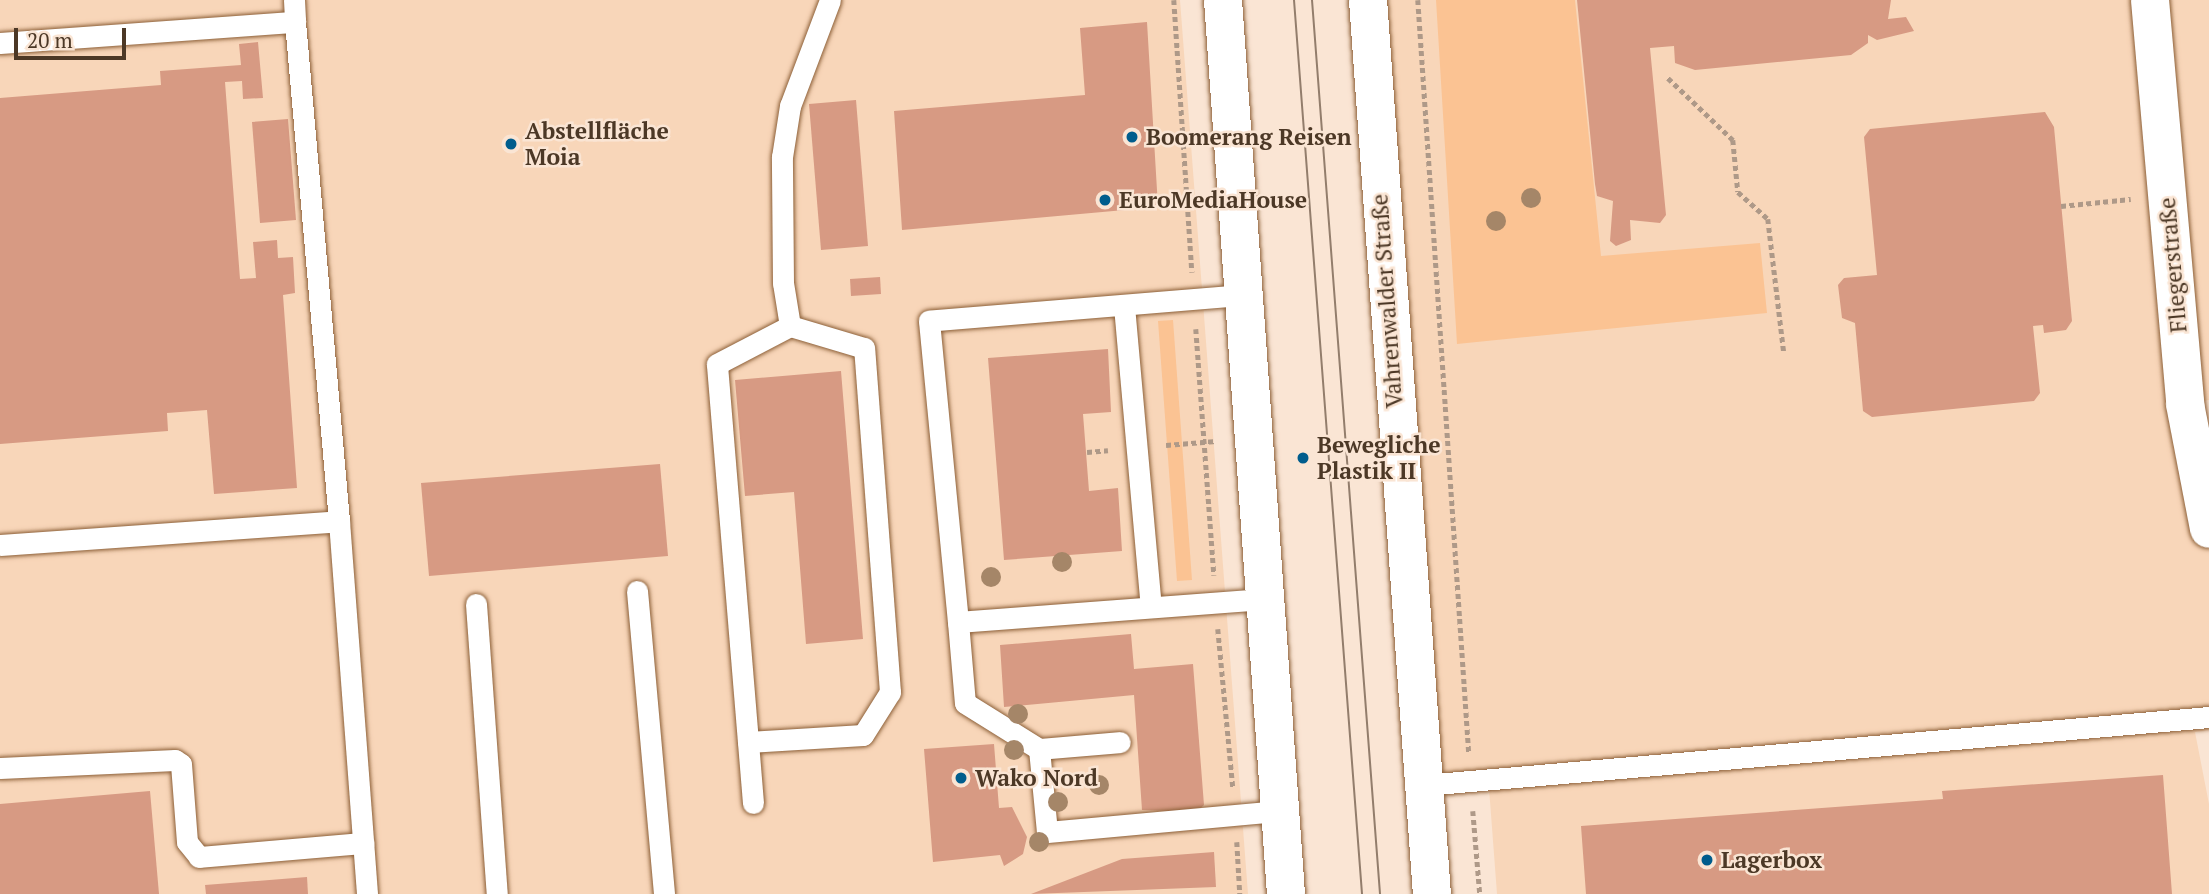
<!DOCTYPE html>
<meta charset="utf-8">
<style>
body{margin:0}
#map{position:relative;width:2209px;height:894px;overflow:hidden;background:#fae5d4;font-family:"PT Serif",serif}
div>[style]{position:absolute}
[style*='--x']{left:calc(var(--x)*1px);top:calc(var(--y)*1px);width:calc(var(--w)*1px);rotate:calc(var(--a)*1deg)}
.built>*{inset:0;background:#f8d6b9}
.green>*{inset:0;background:#fbc393}
.building>*{inset:0;background:#d79a83}
.path>*{height:4.5px;margin-top:-2.25px;transform-origin:0;background:repeating-linear-gradient(90deg,#ae9988 0 5px,transparent 0 8.5px)}
.roads{filter:drop-shadow(0 0 2px #8c5f37) drop-shadow(0 0 2px #8c5f37)}
.lane>*{height:21px;margin:-10.5px;padding:0 10.5px;transform-origin:10.5px;border-radius:10.5px;background:#fff}
.street>*{height:38px;margin:-19px;padding:0 19px;transform-origin:19px;border-radius:19px;background:#fff}
.secondary>*{height:38px;margin:-19px;padding:0 19px;transform-origin:19px;border-radius:19px;background:#fff}
.tram>*{height:2px;margin:-1px;padding:0 1px;transform-origin:1px;border-radius:1px;background:#927d6c}
.trees>*{width:20px;height:20px;margin:-10px;border-radius:50%;background:#a58668}
.dots>*{width:19px;height:19px;translate:-50% -50%;box-sizing:border-box;border:4px solid #fae5d4;border-radius:50%}
span{translate:-50% -50%;white-space:nowrap;text-align:center;line-height:1.15;-webkit-text-stroke:5px #fae5d4;paint-order:stroke}
.poi-label{font-size:23px;color:#4c3826;font-weight:700}
.left{translate:0 -50%;text-align:left}
.street-label{font-size:23px;color:#4c3826}
.scale{position:absolute;left:14px;top:28px;width:112px;height:32px;box-sizing:border-box;border:4px solid #4c3826;border-top:0;padding-left:9px;font-size:21px;line-height:24px;white-space:nowrap;color:#4c3826;-webkit-text-stroke:5px #fae5d4;paint-order:stroke}
</style>
<div id="map">
<div class="built">
<i style="clip-path:polygon(0 0,1180px 0,1248px 894px,0 894px)"></i>
<i style="clip-path:polygon(1368px 0,2209px 0,2209px 400px,2185px 404px,2209px 529px,2209px 730px,2195px 732px,2209px 804px,2209px 894px,1497px 894px,1489px 788px,1424px 793px)"></i>
</div>
<div class="green">
<i style="clip-path:polygon(1436px 0,1575px 0,1601px 256px,1760px 243px,1767px 313px,1457px 344px)"></i>
<i style="clip-path:polygon(1173px 320px,1192px 580px,1177px 581px,1158px 321px)"></i>
</div>
<div class="building">
<i style="clip-path:polygon(1577px 0,1891px 0,1888px 19px,1906px 17px,1914px 31px,1877px 40px,1868px 35px,1868px 43px,1851px 55px,1695px 70px,1675px 63px,1674px 46px,1650px 48px,1666px 215px,1660px 223px,1630px 220px,1631px 240px,1616px 246px,1610px 241px,1613px 201px,1597px 196px,1595px 184px)"></i>
<i style="clip-path:polygon(1147px 22px,1158px 207px,902px 230px,894px 111px,1085px 95px,1080px 28px)"></i>
<i style="clip-path:polygon(258px 42px,263px 98px,243px 99px,242px 81px,225px 82px,240px 279px,256px 278px,253px 242px,277px 240px,278px 258px,293px 257px,295px 293px,283px 295px,297px 488px,214px 494px,207px 410px,167px 413px,168px 431px,0 444px,0 98px,161px 85px,160px 71px,241px 65px,239px 44px)"></i>
<i style="clip-path:polygon(856px 100px,868px 246px,821px 250px,809px 104px)"></i>
<i style="clip-path:polygon(2045px 112px,2054px 127px,2072px 321px,2066px 330px,2044px 333px,2043px 325px,2033px 326px,2040px 393px,2034px 401px,1872px 417px,1863px 411px,1855px 323px,1842px 318px,1838px 285px,1844px 278px,1877px 275px,1864px 137px,1870px 129px)"></i>
<i style="clip-path:polygon(288px 119px,296px 220px,260px 223px,252px 122px)"></i>
<i style="clip-path:polygon(880px 277px,881px 294px,851px 296px,850px 279px)"></i>
<i style="clip-path:polygon(1108px 349px,1111px 412px,1083px 414px,1089px 491px,1118px 488px,1122px 551px,1004px 560px,988px 358px)"></i>
<i style="clip-path:polygon(841px 371px,863px 639px,806px 644px,794px 492px,745px 496px,735px 380px)"></i>
<i style="clip-path:polygon(660px 464px,668px 556px,429px 576px,421px 483px)"></i>
<i style="clip-path:polygon(1131px 634px,1134px 669px,1193px 664px,1204px 805px,1196px 812px,1142px 810px,1134px 695px,1004px 707px,1000px 645px)"></i>
<i style="clip-path:polygon(994px 744px,999px 808px,1012px 807px,1027px 837px,1023px 854px,1004px 866px,1000px 855px,933px 862px,924px 749px)"></i>
<i style="clip-path:polygon(2163px 775px,2172px 894px,1586px 894px,1581px 826px,1943px 799px,1942px 791px)"></i>
<i style="clip-path:polygon(150px 791px,159px 894px,0 894px,0 804px)"></i>
<i style="clip-path:polygon(1214px 852px,1216px 887px,1031px 894px,1122px 859px)"></i>
<i style="clip-path:polygon(307px 877px,308px 894px,206px 894px,205px 885px)"></i>
</div>
<div class="path">
<i style="--x:1174;--y:0;--w:273;--a:86.2"></i>
<i style="--x:1418;--y:0;--w:756;--a:86.13"></i>
<i style="--x:1668;--y:78;--w:90;--a:43.6"></i>
<i style="--x:1733;--y:140;--w:52;--a:84.5"></i>
<i style="--x:1738;--y:192;--w:40;--a:42"></i>
<i style="--x:1768;--y:219;--w:135;--a:83.2"></i>
<i style="--x:2061;--y:206;--w:70;--a:-5.7"></i>
<i style="--x:1196;--y:329;--w:247;--a:85.8"></i>
<i style="--x:1166;--y:445;--w:50;--a:-4.6"></i>
<i style="--x:1087;--y:452;--w:21;--a:-5"></i>
<i style="--x:1218;--y:629;--w:160;--a:84.6"></i>
<i style="--x:1473;--y:811;--w:83;--a:85.2"></i>
<i style="--x:1237;--y:842;--w:52;--a:86.7"></i>
</div>
<div class="roads">
<div class="lane">
<i style="--x:294;--y:0;--w:22;--a:87"></i>
<i style="--x:0;--y:43;--w:296;--a:-4.1"></i>
<i style="--x:295;--y:22;--w:501;--a:84.96"></i>
<i style="--x:1242;--y:295;--w:314;--a:175.3"></i>
<i style="--x:929;--y:321;--w:302;--a:84.5"></i>
<i style="--x:958;--y:622;--w:306;--a:-4.3"></i>
<i style="--x:1124;--y:306;--w:302;--a:84.9"></i>
<i style="--x:0;--y:545;--w:340;--a:-4"></i>
<i style="--x:339;--y:521;--w:374;--a:85.7"></i>
<i style="--x:637;--y:591;--w:304;--a:84.9"></i>
<i style="--x:476;--y:604;--w:291;--a:85.9"></i>
<i style="--x:958;--y:622;--w:81;--a:85.1"></i>
<i style="--x:965;--y:703;--w:87;--a:31.9"></i>
<i style="--x:1039;--y:749;--w:83;--a:84.5"></i>
<i style="--x:1047;--y:832;--w:231;--a:-5.2"></i>
<i style="--x:748;--y:742;--w:115;--a:-3.5"></i>
<i style="--x:863;--y:735;--w:51;--a:-57.9"></i>
<i style="--x:890;--y:692;--w:345;--a:-94.3"></i>
<i style="--x:864;--y:348;--w:77;--a:-163.4"></i>
<i style="--x:790;--y:326;--w:44;--a:-99.2"></i>
<i style="--x:783;--y:283;--w:126;--a:-90.5"></i>
<i style="--x:782;--y:157;--w:52;--a:-81.1"></i>
<i style="--x:790;--y:106;--w:113;--a:-69.3"></i>
<i style="--x:1039;--y:749;--w:81;--a:-4.9"></i>
<i style="--x:0;--y:768;--w:175;--a:-2.6"></i>
<i style="--x:175;--y:760;--w:7;--a:34"></i>
<i style="--x:181;--y:764;--w:78;--a:85.6"></i>
<i style="--x:187;--y:842;--w:19;--a:51"></i>
<i style="--x:199;--y:857;--w:165;--a:-4.9"></i>
<i style="--x:1424;--y:785;--w:788;--a:-4.95"></i>
<i style="--x:753;--y:803;--w:440;--a:-94.7"></i>
<i style="--x:717;--y:364;--w:82;--a:-27.5"></i>
</div>
<div class="street">
<i style="--x:2150;--y:0;--w:406;--a:85"></i>
<i style="--x:2185;--y:404;--w:127;--a:79.1"></i>
</div>
<div class="secondary">
<i style="--x:1223;--y:0;--w:896;--a:85.97"></i>
<i style="--x:1368;--y:0;--w:896;--a:85.91"></i>
</div>
</div>
<div class="tram">
<i style="--x:1294;--y:0;--w:897;--a:85.65"></i>
<i style="--x:1312;--y:0;--w:897;--a:85.65"></i>
</div>
<div class="trees">
<i style="left:1531px;top:198px"></i>
<i style="left:1496px;top:221px"></i>
<i style="left:1062px;top:562px"></i>
<i style="left:991px;top:577px"></i>
<i style="left:1018px;top:714px"></i>
<i style="left:1014px;top:750px"></i>
<i style="left:1099px;top:785px"></i>
<i style="left:1058px;top:802px"></i>
<i style="left:1039px;top:842px"></i>
</div>
<div class="dots">
<i style="left:1132px;top:137px;background:#005d8d"></i>
<i style="left:511px;top:144px;background:#005d8d"></i>
<i style="left:1105px;top:200px;background:#005d8d"></i>
<i style="left:1303px;top:458px;background:#005d8d"></i>
<i style="left:961px;top:778px;background:#005d8d"></i>
<i style="left:1707px;top:860px;background:#005d8d"></i>
</div>
<div class="poi-label">
<span class="left" style="left:525px;top:144px">Abstellfläche<br>Moia</span>
<span class="left" style="left:1146px;top:137px">Boomerang Reisen</span>
<span class="left" style="left:1119px;top:200px">EuroMediaHouse</span>
<span class="left" style="left:1317px;top:458px">Bewegliche<br>Plastik II</span>
<span class="left" style="left:975px;top:778px">Wako Nord</span>
<span class="left" style="left:1721px;top:860px">Lagerbox</span>
</div>
<div class="street-label">
<span style="left:2173px;top:265px;rotate:-95deg">Fliegerstraße</span>
<span style="left:1387px;top:301px;rotate:-94deg">Vahrenwalder Straße</span>
</div>
<div class="scale">20 m</div>
</div>
